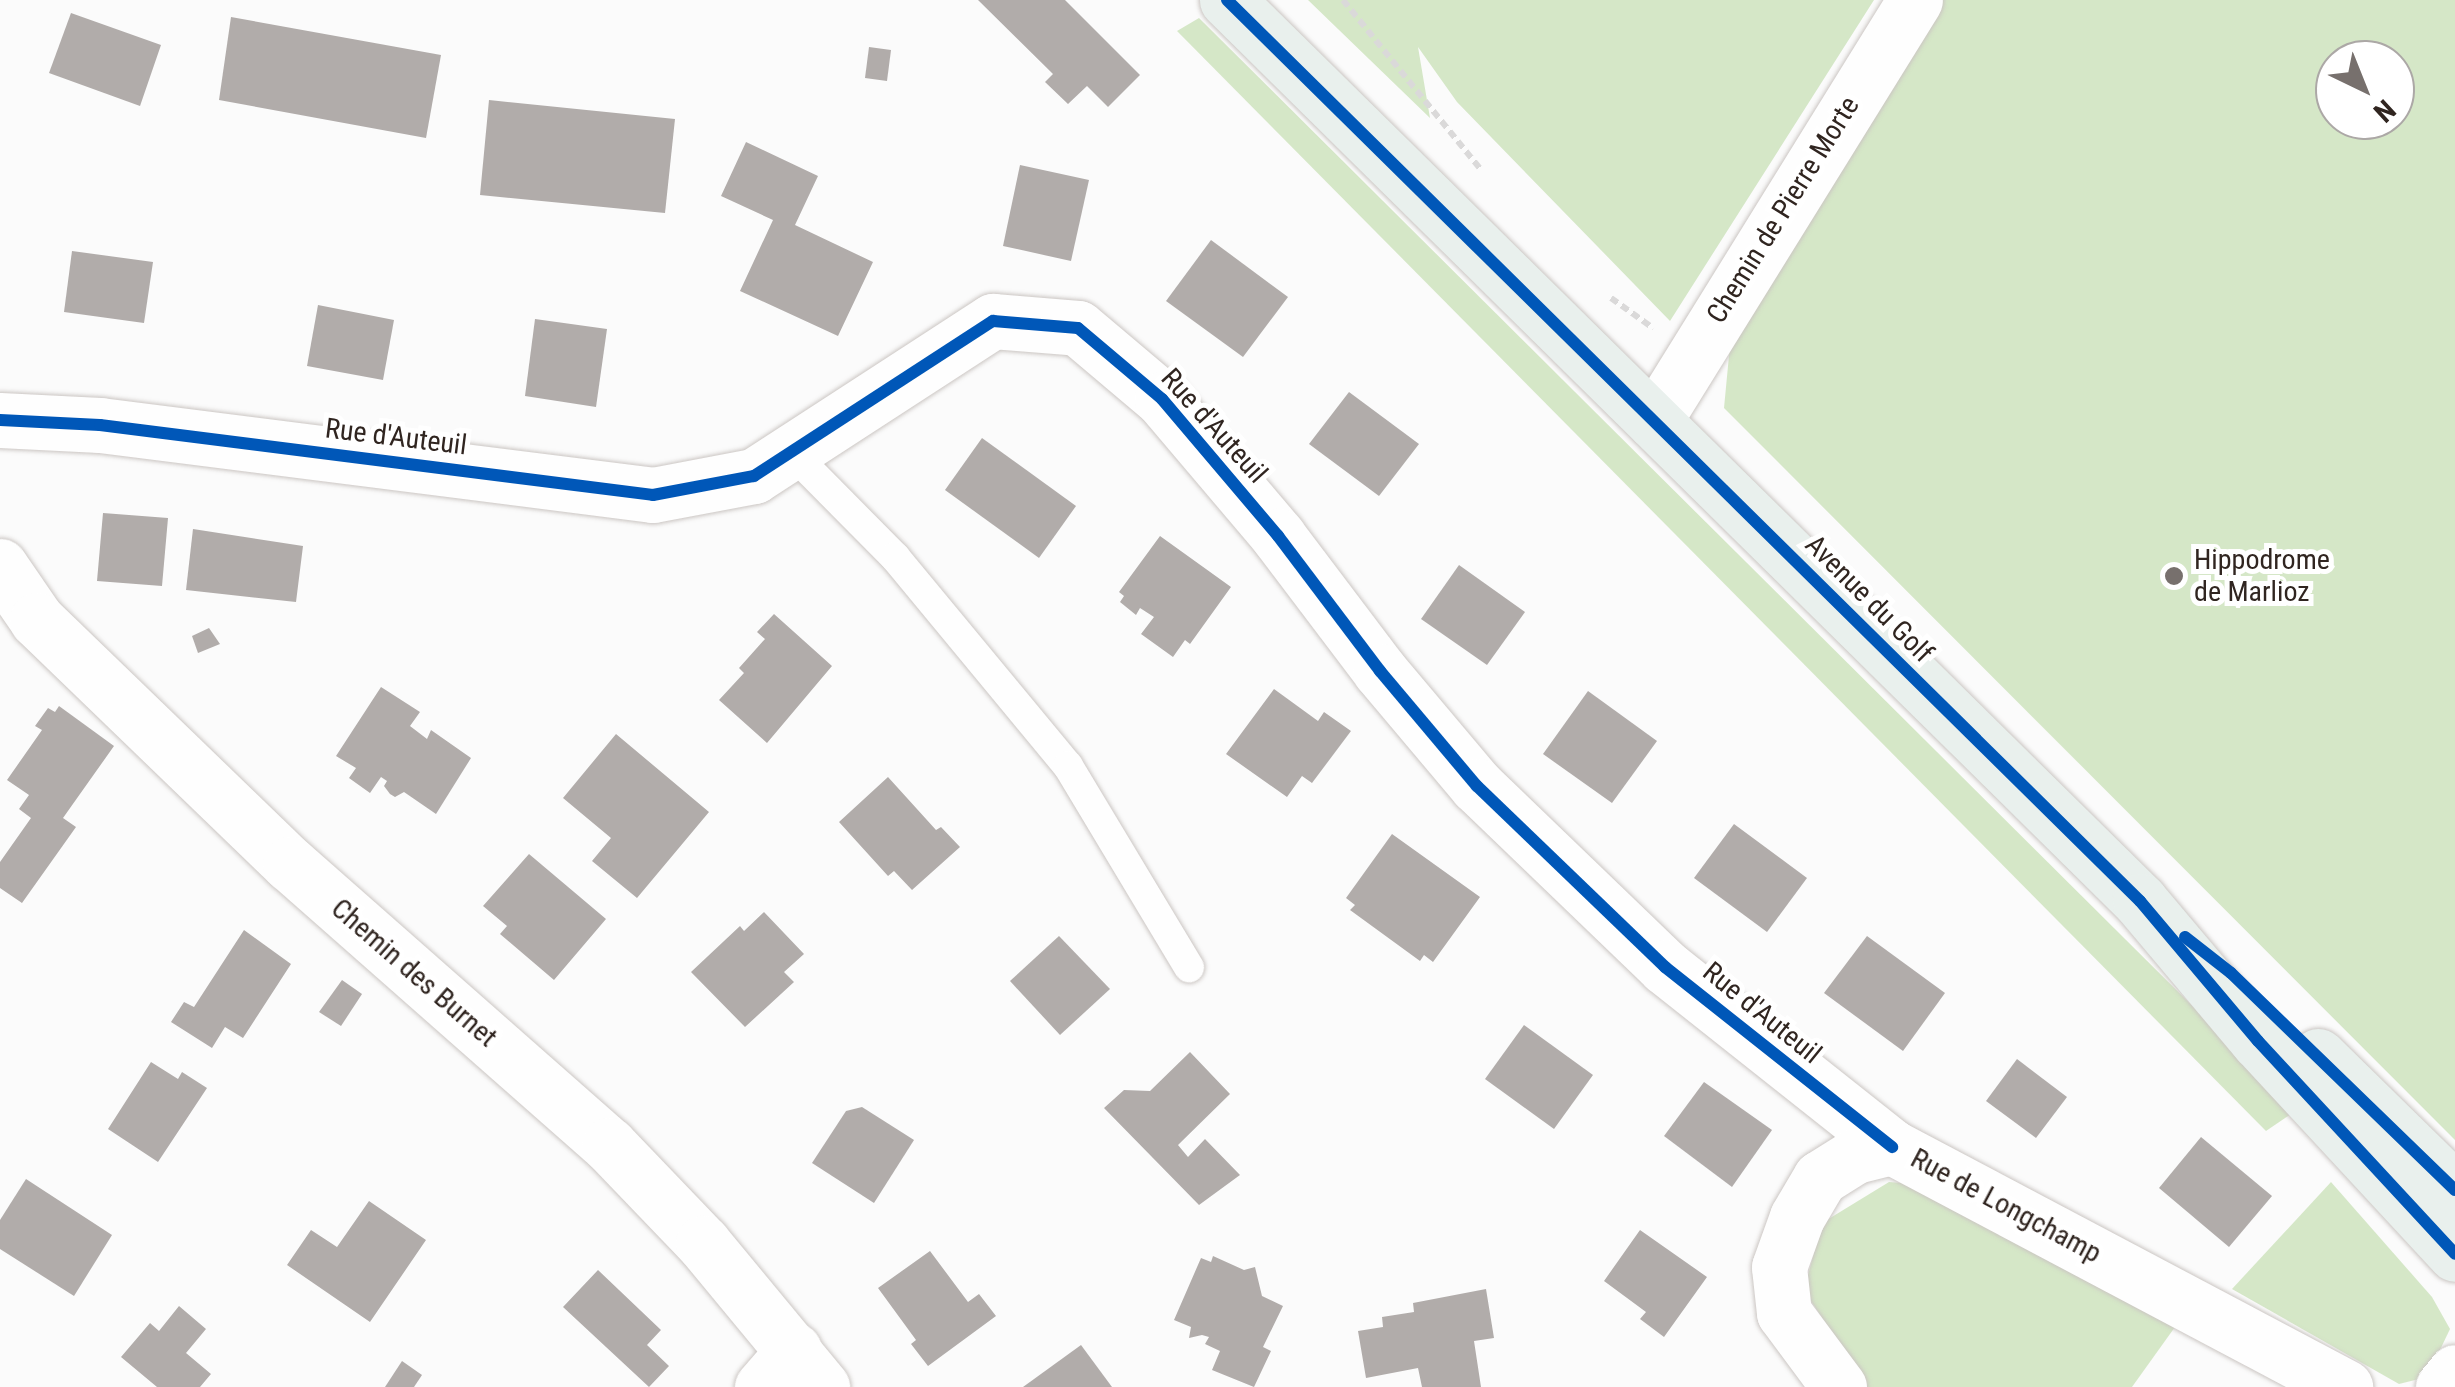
<!DOCTYPE html>
<style>
body{margin:0}
#map{position:relative;width:2455px;height:1387px;overflow:hidden;background:#fbfbfb;font-family:"Roboto Condensed",sans-serif}
div>[style]{position:absolute}
[style*='--x']{left:calc(var(--x)*1px);top:calc(var(--y)*1px);width:calc(var(--w)*1px);rotate:calc(var(--a)*1deg)}
.green>*{inset:0;background:#d5e7c7}
.building>*{inset:0;background:#b1acaa}
.path>*{height:6px;margin-top:-3px;transform-origin:0;background:repeating-linear-gradient(90deg,#dad9d9 0 8px,transparent 0 13px)}
.roads{filter:drop-shadow(0 0 2px #cbc6c3) drop-shadow(0 0 2px #cbc6c3)}
.lane>*{height:30px;margin:-15px;padding:0 15px;transform-origin:15px;border-radius:15px;background:#fefefe}
.street>*{height:55px;margin:-27.5px;padding:0 27.5px;transform-origin:27.5px;border-radius:27.5px;background:#fefefe}
.secondary>*{height:55px;margin:-27.5px;padding:0 27.5px;transform-origin:27.5px;border-radius:27.5px;background:#fefefe}
.primary>*{height:55px;margin:-27.5px;padding:0 27.5px;transform-origin:27.5px;border-radius:27.5px;background:#e9f0ed}
.cycleway>*{height:12px;margin:-6px;padding:0 6px;transform-origin:6px;border-radius:6px;background:#0057b8}
.dots>*{width:28px;height:28px;translate:-50% -50%;box-sizing:border-box;border:5px solid #fff;border-radius:50%}
span{translate:-50% -50%;white-space:nowrap;text-align:center;line-height:1.15;-webkit-text-stroke:10px #fff;paint-order:stroke}
.street-label{font-size:28px;color:#302520}
.poi-label{font-size:28px;color:#302520}
.left{translate:0 -50%;text-align:left}
.north{position:absolute;left:2315px;top:40px;width:100px;height:100px;box-sizing:border-box;background:#fff;border:2px solid #aca8a6;border-radius:50%;rotate:137deg;font-size:28px;font-weight:700;line-height:40px;text-align:center;color:#302520}
.north::after{content:'';display:block;margin:auto;width:35px;height:45px;background:#77706d;clip-path:polygon(50% 0,100% 100%,50% 72%,0 100%)}
</style>
<div id="map">
<div class="green">
<i style="clip-path:polygon(1308px 0,1874px 0,1670px 321px,1457px 102px,1418px 47px,1430px 118px)"></i>
<i style="clip-path:polygon(evenodd,1932px 0,2455px 0,2455px 1140px,1724px 408px,1730px 345px,1932px 0,2335px 60px,2395px 60px,2395px 120px,2335px 120px,2335px 60px)"></i>
<i style="clip-path:polygon(1199px 18px,2297px 1110px,2266px 1131px,1177px 31px)"></i>
<i style="clip-path:polygon(1889px 1182px,1938px 1186px,2175px 1327px,2132px 1387px,1867px 1387px,1804px 1290px,1822px 1223px)"></i>
<i style="clip-path:polygon(2331px 1182px,2432px 1297px,2450px 1329px,2427px 1377px,2399px 1384px,2232px 1289px)"></i>
</div>
<div class="building">
<i style="clip-path:polygon(978px 0,1065px 0,1140px 75px,1108px 107px,1087px 86px,1068px 104px,1045px 82px,1053px 74px)"></i>
<i style="clip-path:polygon(71px 13px,161px 45px,140px 106px,49px 73px)"></i>
<i style="clip-path:polygon(231px 17px,441px 55px,426px 138px,219px 100px)"></i>
<i style="clip-path:polygon(869px 47px,891px 50px,887px 81px,865px 78px)"></i>
<i style="clip-path:polygon(489px 100px,675px 119px,665px 213px,480px 195px)"></i>
<i style="clip-path:polygon(746px 142px,818px 176px,795px 225px,873px 262px,838px 336px,740px 291px,773px 220px,721px 196px)"></i>
<i style="clip-path:polygon(1020px 165px,1089px 180px,1071px 261px,1003px 246px)"></i>
<i style="clip-path:polygon(1211px 240px,1288px 297px,1243px 357px,1166px 301px)"></i>
<i style="clip-path:polygon(72px 251px,153px 262px,144px 323px,64px 312px)"></i>
<i style="clip-path:polygon(318px 305px,394px 320px,383px 380px,307px 366px)"></i>
<i style="clip-path:polygon(535px 319px,607px 329px,596px 407px,525px 396px)"></i>
<i style="clip-path:polygon(1349px 392px,1419px 444px,1379px 496px,1309px 444px)"></i>
<i style="clip-path:polygon(982px 438px,1076px 506px,1039px 558px,945px 490px)"></i>
<i style="clip-path:polygon(103px 513px,168px 518px,162px 586px,97px 581px)"></i>
<i style="clip-path:polygon(193px 529px,303px 546px,296px 602px,186px 590px)"></i>
<i style="clip-path:polygon(1160px 536px,1231px 587px,1190px 644px,1185px 640px,1173px 657px,1141px 634px,1154px 617px,1140px 608px,1136px 615px,1120px 602px,1124px 596px,1119px 592px)"></i>
<i style="clip-path:polygon(1459px 565px,1525px 612px,1487px 665px,1421px 619px)"></i>
<i style="clip-path:polygon(774px 614px,832px 666px,767px 743px,719px 700px,744px 673px,739px 668px,765px 639px,757px 632px)"></i>
<i style="clip-path:polygon(209px 628px,220px 644px,198px 653px,192px 636px)"></i>
<i style="clip-path:polygon(381px 687px,420px 712px,410px 726px,427px 739px,431px 730px,471px 758px,436px 814px,404px 792px,395px 797px,390px 794px,384px 786px,387px 781px,381px 777px,370px 793px,349px 778px,356px 768px,336px 756px)"></i>
<i style="clip-path:polygon(1274px 689px,1318px 721px,1324px 712px,1351px 731px,1312px 783px,1302px 776px,1287px 797px,1226px 754px)"></i>
<i style="clip-path:polygon(1588px 691px,1657px 741px,1612px 803px,1543px 754px)"></i>
<i style="clip-path:polygon(59px 706px,114px 746px,63px 818px,76px 827px,22px 903px,0 888px,0 862px,31px 818px,19px 809px,29px 795px,7px 780px,42px 730px,35px 726px,48px 708px,55px 712px)"></i>
<i style="clip-path:polygon(616px 734px,709px 812px,637px 898px,592px 861px,611px 838px,563px 798px)"></i>
<i style="clip-path:polygon(888px 777px,936px 830px,941px 827px,960px 847px,912px 890px,894px 871px,888px 876px,839px 822px)"></i>
<i style="clip-path:polygon(1734px 824px,1807px 878px,1767px 932px,1694px 878px)"></i>
<i style="clip-path:polygon(1392px 834px,1480px 897px,1433px 962px,1424px 955px,1420px 961px,1350px 910px,1355px 905px,1346px 898px)"></i>
<i style="clip-path:polygon(529px 854px,606px 919px,554px 980px,500px 934px,507px 926px,483px 906px)"></i>
<i style="clip-path:polygon(764px 912px,804px 954px,784px 972px,794px 982px,745px 1027px,691px 972px,740px 926px,744px 931px)"></i>
<i style="clip-path:polygon(244px 930px,291px 964px,243px 1038px,225px 1027px,212px 1048px,171px 1022px,184px 1002px,194px 1007px)"></i>
<i style="clip-path:polygon(1059px 936px,1110px 989px,1060px 1035px,1010px 981px)"></i>
<i style="clip-path:polygon(1867px 936px,1945px 993px,1903px 1051px,1824px 993px)"></i>
<i style="clip-path:polygon(342px 980px,362px 994px,341px 1026px,319px 1012px)"></i>
<i style="clip-path:polygon(1524px 1025px,1593px 1075px,1554px 1129px,1485px 1079px)"></i>
<i style="clip-path:polygon(1190px 1052px,1230px 1094px,1178px 1145px,1188px 1157px,1205px 1139px,1240px 1175px,1199px 1205px,1104px 1108px,1124px 1090px,1150px 1091px)"></i>
<i style="clip-path:polygon(2017px 1059px,2067px 1097px,2036px 1138px,1986px 1101px)"></i>
<i style="clip-path:polygon(151px 1062px,178px 1079px,182px 1072px,207px 1088px,158px 1162px,108px 1129px)"></i>
<i style="clip-path:polygon(1704px 1082px,1772px 1130px,1732px 1187px,1664px 1136px)"></i>
<i style="clip-path:polygon(862px 1107px,914px 1140px,874px 1203px,812px 1163px,846px 1111px)"></i>
<i style="clip-path:polygon(2201px 1137px,2272px 1196px,2229px 1247px,2159px 1188px)"></i>
<i style="clip-path:polygon(26px 1179px,112px 1235px,74px 1296px,0 1249px,0 1220px)"></i>
<i style="clip-path:polygon(369px 1201px,426px 1240px,370px 1322px,287px 1265px,311px 1230px,337px 1247px)"></i>
<i style="clip-path:polygon(1640px 1230px,1707px 1277px,1664px 1337px,1640px 1319px,1646px 1312px,1604px 1281px)"></i>
<i style="clip-path:polygon(930px 1251px,968px 1302px,979px 1294px,996px 1316px,928px 1366px,911px 1344px,916px 1340px,878px 1288px)"></i>
<i style="clip-path:polygon(1213px 1256px,1244px 1270px,1255px 1267px,1262px 1296px,1283px 1306px,1263px 1347px,1271px 1351px,1254px 1387px,1212px 1370px,1220px 1351px,1205px 1344px,1209px 1337px,1202px 1335px,1189px 1338px,1191px 1327px,1174px 1320px,1201px 1258px,1211px 1262px)"></i>
<i style="clip-path:polygon(598px 1270px,661px 1330px,647px 1345px,669px 1366px,649px 1387px,563px 1307px)"></i>
<i style="clip-path:polygon(1486px 1289px,1494px 1338px,1474px 1341px,1481px 1387px,1422px 1387px,1418px 1368px,1366px 1378px,1358px 1331px,1383px 1327px,1382px 1317px,1414px 1312px,1413px 1303px)"></i>
<i style="clip-path:polygon(179px 1306px,206px 1329px,186px 1353px,211px 1374px,200px 1387px,157px 1387px,121px 1357px,150px 1323px,159px 1331px)"></i>
<i style="clip-path:polygon(1081px 1345px,1112px 1387px,1023px 1387px)"></i>
<i style="clip-path:polygon(402px 1361px,422px 1375px,414px 1387px,385px 1387px)"></i>
</div>
<div class="path">
<i style="--x:1343;--y:0;--w:219;--a:50.9"></i>
<i style="--x:1611;--y:298;--w:52;--a:35.5"></i>
</div>
<div class="roads">
<div class="lane">
<i style="--x:791;--y:452;--w:148;--a:45.3"></i>
<i style="--x:895;--y:557;--w:271;--a:50.4"></i>
<i style="--x:1068;--y:766;--w:235;--a:59"></i>
</div>
<div class="street">
<i style="--x:0;--y:420;--w:100;--a:2.9"></i>
<i style="--x:100;--y:425;--w:557;--a:7.21"></i>
<i style="--x:653;--y:495;--w:103;--a:-10.7"></i>
<i style="--x:754;--y:476;--w:285;--a:-33"></i>
<i style="--x:993;--y:321;--w:85;--a:4.7"></i>
<i style="--x:1078;--y:328;--w:110;--a:40.2"></i>
<i style="--x:1162;--y:399;--w:180;--a:49.7"></i>
<i style="--x:1278;--y:536;--w:169;--a:52.9"></i>
<i style="--x:1380;--y:671;--w:150;--a:49.9"></i>
<i style="--x:1477;--y:786;--w:261;--a:43.9"></i>
<i style="--x:1665;--y:967;--w:290;--a:38.4"></i>
<i style="--x:1654;--y:421;--w:495;--a:-58.2"></i>
<i style="--x:762;--y:1387;--w:49;--a:-49.1"></i>
<i style="--x:1839;--y:1387;--w:92;--a:-126.6"></i>
<i style="--x:1784;--y:1313;--w:46;--a:-96.2"></i>
<i style="--x:1779;--y:1267;--w:53;--a:-70.2"></i>
<i style="--x:1797;--y:1217;--w:45;--a:-59.5"></i>
<i style="--x:1820;--y:1178;--w:41;--a:-32.2"></i>
<i style="--x:1855;--y:1156;--w:38;--a:-14"></i>
<i style="--x:1892;--y:1147;--w:513;--a:27.91"></i>
<i style="--x:2443;--y:1387;--w:19;--a:-51"></i>
</div>
<div class="secondary">
<i style="--x:0;--y:566;--w:65;--a:55.6"></i>
<i style="--x:37;--y:620;--w:351;--a:44"></i>
<i style="--x:290;--y:864;--w:425;--a:41.4"></i>
<i style="--x:609;--y:1145;--w:136;--a:46.2"></i>
<i style="--x:703;--y:1243;--w:187;--a:50.4"></i>
</div>
<div class="primary">
<i style="--x:1227;--y:0;--w:1283;--a:44.62"></i>
<i style="--x:2140;--y:901;--w:183;--a:49.9"></i>
<i style="--x:2258;--y:1041;--w:290;--a:47.2"></i>
<i style="--x:2318;--y:1056;--w:192;--a:44.4"></i>
</div>
</div>
<div class="cycleway">
<i style="--x:1227;--y:0;--w:1283;--a:44.62"></i>
<i style="--x:2140;--y:901;--w:183;--a:49.9"></i>
<i style="--x:2258;--y:1041;--w:290;--a:47.2"></i>
<i style="--x:0;--y:420;--w:100;--a:2.9"></i>
<i style="--x:100;--y:425;--w:557;--a:7.21"></i>
<i style="--x:653;--y:495;--w:103;--a:-10.7"></i>
<i style="--x:754;--y:476;--w:285;--a:-33"></i>
<i style="--x:993;--y:321;--w:85;--a:4.7"></i>
<i style="--x:1078;--y:328;--w:110;--a:40.2"></i>
<i style="--x:1162;--y:399;--w:180;--a:49.7"></i>
<i style="--x:1278;--y:536;--w:169;--a:52.9"></i>
<i style="--x:1380;--y:671;--w:150;--a:49.9"></i>
<i style="--x:1477;--y:786;--w:261;--a:43.9"></i>
<i style="--x:1665;--y:967;--w:290;--a:38.4"></i>
<i style="--x:2185;--y:937;--w:58;--a:38"></i>
<i style="--x:2231;--y:973;--w:312;--a:44.1"></i>
</div>
<div class="dots">
<i style="left:2174px;top:576px;background:#77706d"></i>
</div>
<div class="street-label">
<span style="left:1783px;top:210px;rotate:-58deg">Chemin de Pierre Morte</span>
<span style="left:1214px;top:426px;rotate:48deg">Rue d'Auteuil</span>
<span style="left:396px;top:437px;rotate:7deg">Rue d'Auteuil</span>
<span style="left:1869px;top:599px;rotate:45deg">Avenue du Golf</span>
<span style="left:414px;top:973px;rotate:41deg">Chemin des Burnet</span>
<span style="left:1762px;top:1013px;rotate:39deg">Rue d'Auteuil</span>
<span style="left:2006px;top:1206px;rotate:28deg">Rue de Longchamp</span>
</div>
<div class="poi-label">
<span class="left" style="left:2194px;top:576px">Hippodrome<br>de Marlioz</span>
</div>
<div class="north">N</div>
</div>
